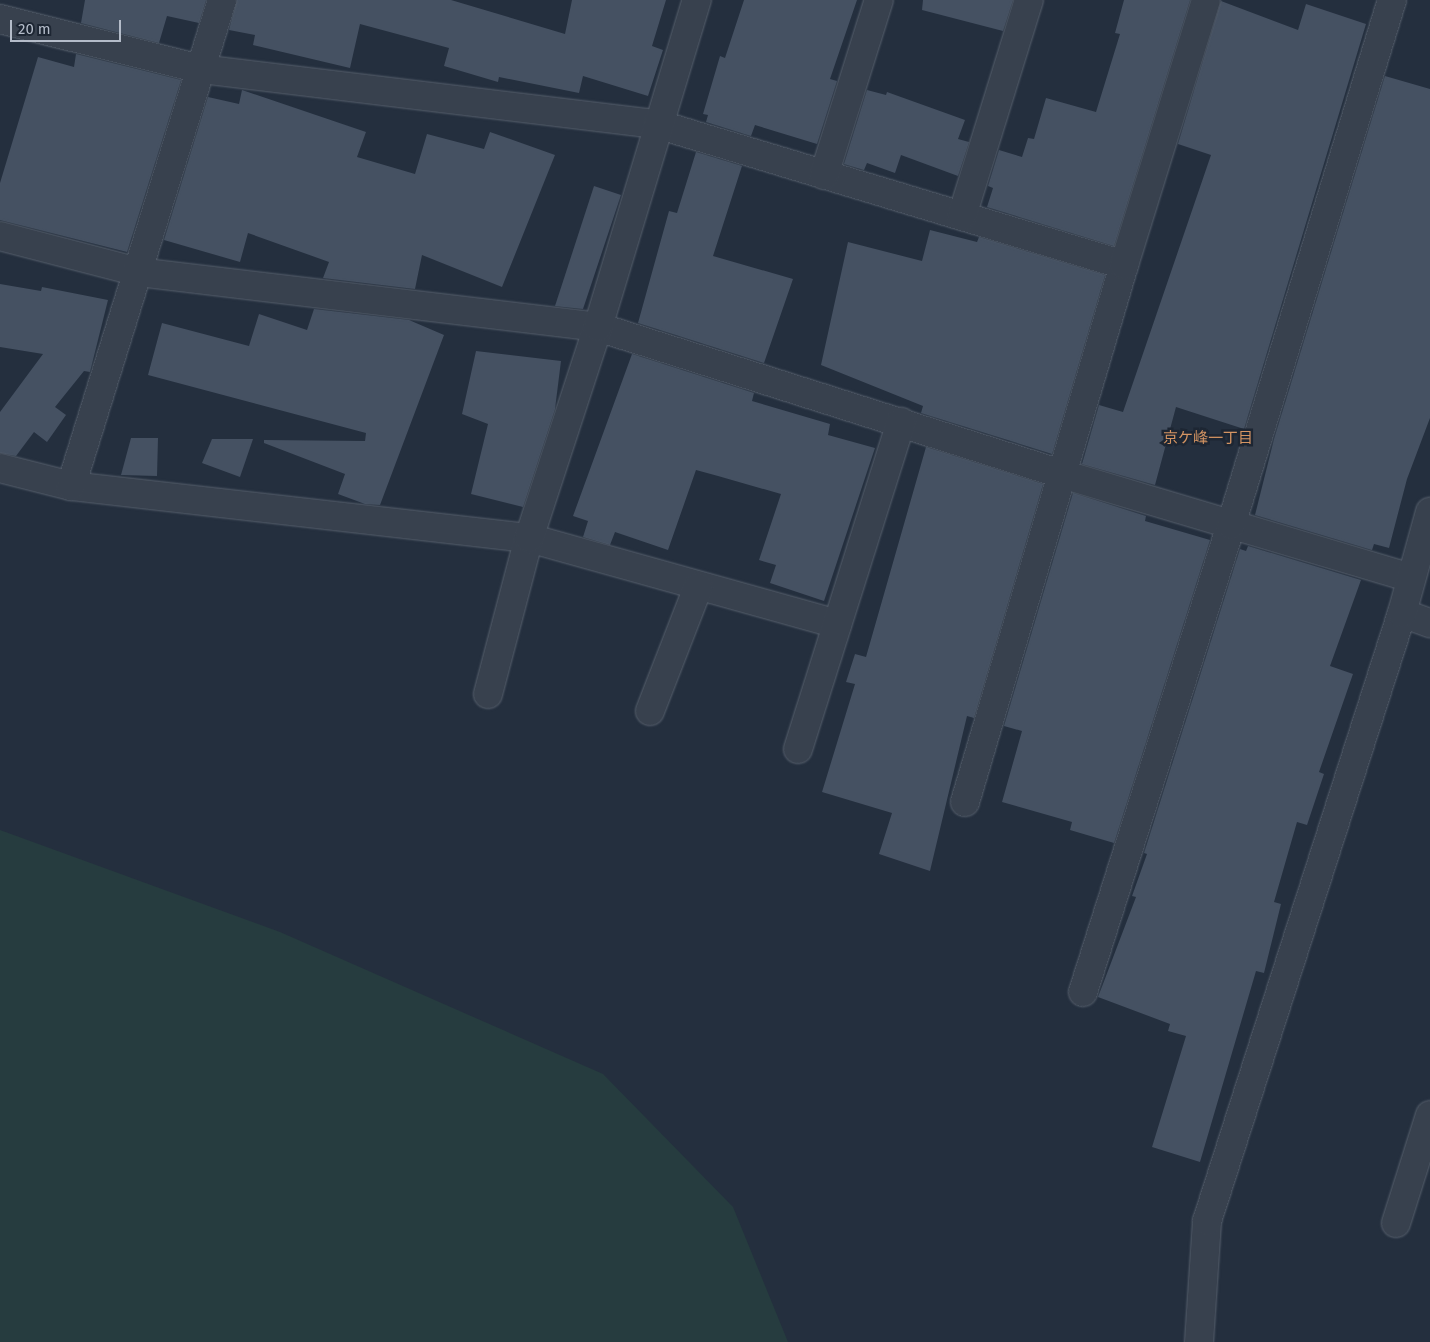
<!DOCTYPE html>
<meta charset="utf-8">
<style>
body{margin:0}
#map{position:relative;width:1430px;height:1342px;overflow:hidden;background:#242f3e;font-family:"Fira Sans","Noto Sans JP",sans-serif}
div>[style]{position:absolute}
[style*='--x']{left:calc(var(--x)*1px);top:calc(var(--y)*1px);width:calc(var(--w)*1px);rotate:calc(var(--a)*1deg)}
.green>*{inset:0;background:#263c3f}
.building>*{inset:0;background:#455162}
.roads{filter:drop-shadow(0 0 1px #565f6c) drop-shadow(0 0 1px #565f6c)}
.minor>*{height:28px;margin:-14px;padding:0 14px;transform-origin:14px;border-radius:14px;background:#38414e}
span{translate:-50% -50%;white-space:nowrap;text-align:center;line-height:1.15;-webkit-text-stroke:5px #1d2633;paint-order:stroke}
.neighbourhood-label{font-size:15px;color:#d59563}
.scale{position:absolute;left:10px;top:20px;width:111px;height:22px;box-sizing:border-box;border:2px solid #b4bcc9;border-top:0;padding-left:6px;font-size:15px;line-height:18px;white-space:nowrap;color:#b4bcc9;-webkit-text-stroke:4px #1d2633;paint-order:stroke}
</style>
<div id="map">
<div class="green">
<i style="clip-path:polygon(0 830px,280px 932px,603px 1074px,733px 1207px,788px 1342px,0 1342px)"></i>
</div>
<div class="building">
<i style="clip-path:polygon(85px 0,206px 0,199px 23px,167px 16px,159px 43px,81px 23px)"></i>
<i style="clip-path:polygon(237px 0,451px 0,565px 34px,572px 0,666px 0,652px 46px,663px 50px,648px 96px,583px 76px,579px 93px,499px 77px,498px 82px,444px 66px,449px 48px,360px 24px,350px 68px,253px 45px,255px 35px,229px 30px)"></i>
<i style="clip-path:polygon(744px 0,857px 0,830px 79px,837px 81px,817px 144px,755px 125px,751px 136px,706px 122px,708px 115px,703px 114px,720px 56px,725px 58px)"></i>
<i style="clip-path:polygon(923px 0,1013px 0,1003px 31px,922px 10px)"></i>
<i style="clip-path:polygon(1124px 0,1190px 0,1114px 246px,987px 207px,993px 188px,988px 186px,999px 150px,1022px 157px,1028px 138px,1034px 139px,1046px 98px,1096px 112px,1120px 34px,1115px 33px)"></i>
<i style="clip-path:polygon(1221px 1px,1298px 30px,1306px 4px,1366px 24px,1244px 429px,1176px 407px,1155px 485px,1082px 464px,1099px 405px,1123px 412px,1211px 155px,1178px 144px)"></i>
<i style="clip-path:polygon(76px 54px,181px 80px,127px 252px,0 220px,0 183px,38px 57px,74px 67px)"></i>
<i style="clip-path:polygon(1385px 76px,1430px 89px,1430px 418px,1407px 479px,1389px 548px,1374px 544px,1372px 550px,1255px 515px,1274px 439px)"></i>
<i style="clip-path:polygon(242px 90px,366px 132px,357px 157px,415px 174px,427px 134px,484px 149px,490px 132px,555px 155px,502px 287px,422px 255px,415px 289px,323px 278px,329px 262px,248px 233px,240px 262px,164px 240px,208px 97px,239px 104px)"></i>
<i style="clip-path:polygon(867px 90px,886px 95px,887px 92px,965px 120px,958px 139px,969px 142px,958px 176px,901px 155px,895px 173px,867px 163px,864px 170px,844px 164px)"></i>
<i style="clip-path:polygon(696px 152px,742px 166px,713px 256px,793px 279px,764px 363px,638px 323px,669px 211px,677px 213px)"></i>
<i style="clip-path:polygon(594px 186px,621px 195px,583px 309px,555px 306px)"></i>
<i style="clip-path:polygon(930px 230px,977px 242px,979px 237px,1105px 275px,1052px 454px,921px 413px,923px 406px,821px 365px,848px 242px,922px 261px)"></i>
<i style="clip-path:polygon(0 284px,41px 291px,42px 287px,108px 300px,90px 372px,84px 371px,55px 407px,66px 415px,47px 442px,34px 432px,16px 456px,0 453px,0 412px,43px 354px,0 347px)"></i>
<i style="clip-path:polygon(314px 309px,409px 320px,444px 335px,380px 505px,365px 504px,338px 494px,345px 474px,264px 443px,264px 440px,365px 441px,366px 433px,148px 375px,162px 323px,249px 346px,259px 314px,307px 330px)"></i>
<i style="clip-path:polygon(476px 351px,561px 361px,555px 409px,523px 507px,471px 494px,488px 424px,462px 414px)"></i>
<i style="clip-path:polygon(632px 354px,754px 393px,752px 401px,830px 424px,828px 435px,875px 448px,824px 601px,770px 583px,776px 565px,759px 560px,781px 494px,718px 476px,696px 470px,668px 550px,615px 532px,610px 545px,583px 537px,588px 521px,573px 516px)"></i>
<i style="clip-path:polygon(131px 438px,158px 438px,157px 476px,121px 475px)"></i>
<i style="clip-path:polygon(212px 439px,253px 439px,240px 477px,202px 463px)"></i>
<i style="clip-path:polygon(926px 447px,1043px 484px,974px 718px,967px 716px,930px 871px,879px 854px,892px 813px,822px 792px,855px 684px,846px 682px,855px 654px,866px 657px)"></i>
<i style="clip-path:polygon(1073px 493px,1146px 516px,1145px 521px,1210px 540px,1114px 843px,1070px 830px,1072px 822px,1002px 802px,1022px 731px,1004px 726px)"></i>
<i style="clip-path:polygon(1248px 546px,1361px 580px,1330px 666px,1353px 674px,1319px 772px,1324px 774px,1307px 825px,1297px 822px,1274px 902px,1281px 904px,1264px 973px,1256px 971px,1200px 1162px,1152px 1147px,1186px 1036px,1168px 1031px,1170px 1024px,1098px 997px,1136px 897px,1132px 896px,1147px 854px,1144px 853px,1240px 549px,1246px 551px)"></i>
</div>
<div class="roads">
<div class="minor">
<i style="--x:0;--y:19;--w:207;--a:14"></i>
<i style="--x:201;--y:69;--w:459;--a:6.9"></i>
<i style="--x:657;--y:124;--w:488;--a:16.8"></i>
<i style="--x:824;--y:175;--w:183;--a:-72.6"></i>
<i style="--x:962;--y:216;--w:226;--a:-72.8"></i>
<i style="--x:0;--y:236;--w:143;--a:14.6"></i>
<i style="--x:138;--y:272;--w:463;--a:6.8"></i>
<i style="--x:598;--y:327;--w:487;--a:17.6"></i>
<i style="--x:1062;--y:474;--w:363;--a:16.6"></i>
<i style="--x:0;--y:468;--w:73;--a:14.2"></i>
<i style="--x:71;--y:486;--w:461;--a:6.5"></i>
<i style="--x:529;--y:538;--w:320;--a:15.6"></i>
<i style="--x:71;--y:486;--w:509;--a:-72.74"></i>
<i style="--x:1402;--y:613;--w:30;--a:20"></i>
<i style="--x:488;--y:694;--w:161;--a:-75.3"></i>
<i style="--x:529;--y:538;--w:222;--a:-71.9"></i>
<i style="--x:598;--y:327;--w:342;--a:-73.2"></i>
<i style="--x:650;--y:711;--w:133;--a:-68.8"></i>
<i style="--x:798;--y:749;--w:343;--a:-72.5"></i>
<i style="--x:965;--y:802;--w:560;--a:-73.51"></i>
<i style="--x:1124;--y:265;--w:277;--a:-72.8"></i>
<i style="--x:1083;--y:992;--w:490;--a:-72.4"></i>
<i style="--x:1231;--y:525;--w:549;--a:-72.95"></i>
<i style="--x:1396;--y:1223;--w:113;--a:-72.5"></i>
<i style="--x:1199;--y:1342;--w:121;--a:-86.2"></i>
<i style="--x:1207;--y:1221;--w:639;--a:-72.22"></i>
<i style="--x:1402;--y:613;--w:105;--a:-74.5"></i>
</div>
</div>
<div class="neighbourhood-label">
<span style="left:1208px;top:439px">京ケ峰一丁目</span>
</div>
<div class="scale">20 m</div>
</div>
